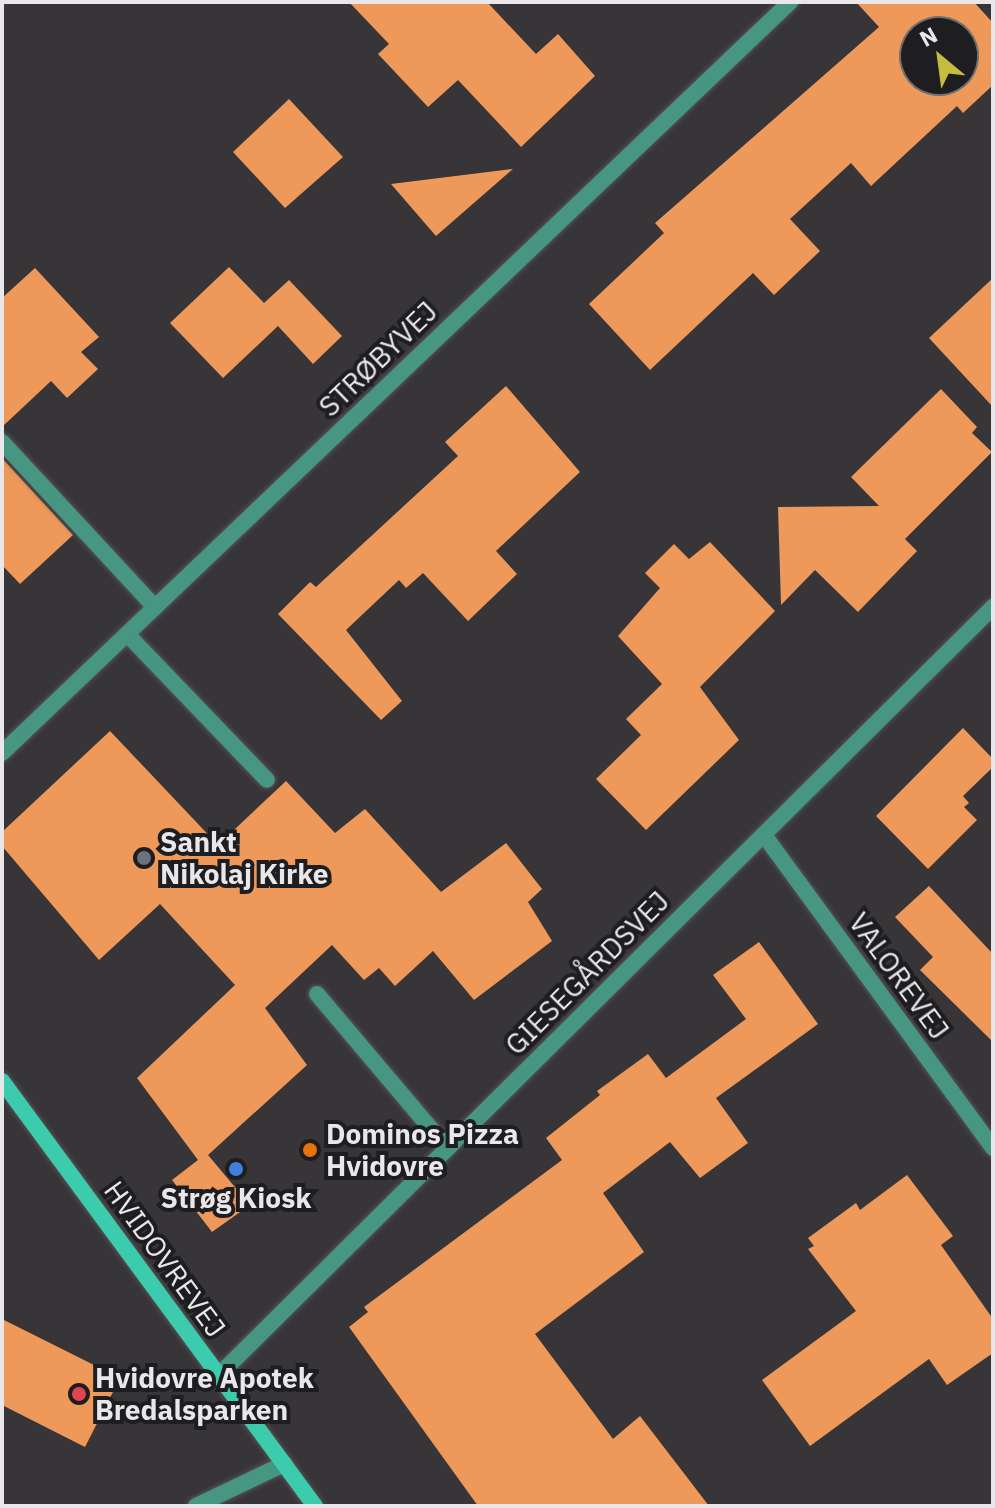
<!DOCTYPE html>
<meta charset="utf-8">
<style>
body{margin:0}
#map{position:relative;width:995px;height:1508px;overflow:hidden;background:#383539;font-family:"IBM Plex Sans",sans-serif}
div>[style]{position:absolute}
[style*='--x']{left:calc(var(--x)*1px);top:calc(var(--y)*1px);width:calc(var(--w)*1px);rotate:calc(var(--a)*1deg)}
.building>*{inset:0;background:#ee995a}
.roads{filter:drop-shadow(0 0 2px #545155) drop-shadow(0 0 2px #545155)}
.lane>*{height:16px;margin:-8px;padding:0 8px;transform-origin:8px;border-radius:8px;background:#469682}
.street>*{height:16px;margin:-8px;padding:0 8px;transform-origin:8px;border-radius:8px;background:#469682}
.secondary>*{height:16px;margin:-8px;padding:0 8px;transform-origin:8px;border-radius:8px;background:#3cccad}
.dots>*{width:22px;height:22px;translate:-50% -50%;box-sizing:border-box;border:4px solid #1e1d1f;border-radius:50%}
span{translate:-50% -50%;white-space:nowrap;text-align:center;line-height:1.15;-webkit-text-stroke:8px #1e1d1f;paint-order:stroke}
.street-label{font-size:28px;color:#e9e7ea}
.poi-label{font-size:28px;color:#e9e7ea;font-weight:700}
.left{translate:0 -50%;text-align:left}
.frame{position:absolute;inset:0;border:4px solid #e9e7ea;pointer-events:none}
.north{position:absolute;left:899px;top:16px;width:80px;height:80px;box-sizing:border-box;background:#1e1d1f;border:2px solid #6f6e70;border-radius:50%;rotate:331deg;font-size:22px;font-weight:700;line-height:32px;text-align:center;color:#e9e7ea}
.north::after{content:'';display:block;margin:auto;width:28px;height:36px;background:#c6bc3d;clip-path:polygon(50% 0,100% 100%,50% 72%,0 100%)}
</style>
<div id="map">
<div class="building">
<i style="clip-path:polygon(349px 2px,487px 2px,536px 54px,558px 34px,595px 76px,521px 147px,458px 80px,428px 107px,378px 54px,389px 44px)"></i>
<i style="clip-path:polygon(evenodd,856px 2px,974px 2px,993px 23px,993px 85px,963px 113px,957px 106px,871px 186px,851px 163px,790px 219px,820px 251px,774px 295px,753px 273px,650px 370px,589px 304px,664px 233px,655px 223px,879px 27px,856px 2px,915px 32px,963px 32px,963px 80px,915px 80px,915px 32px)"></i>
<i style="clip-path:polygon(289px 99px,343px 157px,285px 208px,233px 152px)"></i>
<i style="clip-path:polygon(513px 169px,436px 236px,391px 184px)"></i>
<i style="clip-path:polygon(229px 267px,264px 303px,289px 280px,342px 336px,313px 364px,278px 326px,223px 378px,170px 323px)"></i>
<i style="clip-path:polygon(35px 268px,99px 337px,81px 352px,98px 369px,67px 398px,51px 381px,2px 427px,2px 298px)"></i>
<i style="clip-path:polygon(993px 278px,993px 407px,929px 338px)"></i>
<i style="clip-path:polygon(506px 386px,580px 472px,496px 551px,517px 574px,468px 621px,423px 573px,406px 588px,399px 580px,346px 630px,402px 701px,381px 720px,278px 614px,310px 582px,316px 587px,458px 456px,445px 442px)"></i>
<i style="clip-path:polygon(941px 389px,977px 427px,972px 433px,992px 452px,905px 539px,917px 551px,858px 612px,815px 570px,781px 605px,778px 507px,879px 506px,851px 477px)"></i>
<i style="clip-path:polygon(2px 458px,73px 535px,20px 584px,2px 565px)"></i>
<i style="clip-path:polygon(710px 542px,775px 611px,700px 687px,739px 740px,646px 830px,596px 779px,641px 735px,626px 719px,662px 684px,618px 636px,660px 588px,645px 573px,674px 544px,689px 559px)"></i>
<i style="clip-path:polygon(963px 728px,993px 759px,993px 767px,963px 796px,969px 803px,964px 807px,977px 820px,928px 869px,876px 816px)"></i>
<i style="clip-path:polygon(110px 731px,218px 845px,286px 781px,335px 833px,365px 809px,441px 892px,506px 843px,542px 889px,528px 902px,552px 941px,474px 1000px,433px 951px,395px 986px,379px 968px,364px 980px,332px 945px,265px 1008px,307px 1065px,208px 1155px,250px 1205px,212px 1232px,172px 1180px,198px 1160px,137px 1078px,235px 985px,160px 904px,99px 960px,2px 846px,2px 832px)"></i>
<i style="clip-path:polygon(929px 886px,993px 954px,993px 1042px,920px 970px,933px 957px,895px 917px)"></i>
<i style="clip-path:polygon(759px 942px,818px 1024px,716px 1098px,748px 1143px,700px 1178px,670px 1142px,603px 1193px,644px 1252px,535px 1334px,613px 1439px,640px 1416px,709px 1506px,478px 1506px,349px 1327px,368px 1312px,364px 1307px,562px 1160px,546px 1138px,600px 1095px,597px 1091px,648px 1054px,666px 1078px,746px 1019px,713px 975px)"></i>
<i style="clip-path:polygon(907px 1175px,953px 1236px,941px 1245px,993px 1319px,993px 1353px,947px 1385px,929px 1359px,810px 1446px,762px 1380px,856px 1311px,808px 1249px,814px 1246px,808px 1238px,856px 1203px,860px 1210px)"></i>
<i style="clip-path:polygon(2px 1319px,120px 1378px,85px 1447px,2px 1405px)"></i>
</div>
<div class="roads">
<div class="lane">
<i style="--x:2;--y:442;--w:225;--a:47.2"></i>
<i style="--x:127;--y:634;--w:202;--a:46.2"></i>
<i style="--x:317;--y:994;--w:202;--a:49.8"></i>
</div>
<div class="street">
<i style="--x:2;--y:753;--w:1089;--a:-43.62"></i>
<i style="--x:764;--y:835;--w:388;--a:53.8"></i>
<i style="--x:218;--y:1376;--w:1092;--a:-44.78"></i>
<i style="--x:196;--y:1506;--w:98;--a:-25.5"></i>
</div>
<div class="secondary">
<i style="--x:2;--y:1081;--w:528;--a:53.63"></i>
</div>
</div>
<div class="dots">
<i style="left:144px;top:858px;background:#6b7280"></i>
<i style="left:310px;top:1150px;background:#e8710a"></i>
<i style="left:236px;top:1169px;background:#3f7fe0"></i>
<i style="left:79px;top:1394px;background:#e0444e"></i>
</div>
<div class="street-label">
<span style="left:378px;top:359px;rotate:-44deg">STRØBYVEJ</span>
<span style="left:587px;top:973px;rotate:-45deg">GIESEGÅRDSVEJ</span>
<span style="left:899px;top:976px;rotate:54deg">VALOREVEJ</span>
<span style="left:165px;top:1259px;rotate:54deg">HVIDOVREVEJ</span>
</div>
<div class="poi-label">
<span class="left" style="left:160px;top:858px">Sankt<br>Nikolaj Kirke</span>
<span class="left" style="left:326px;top:1150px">Dominos Pizza<br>Hvidovre</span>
<span style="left:236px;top:1198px">Strøg Kiosk</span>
<span class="left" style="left:95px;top:1394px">Hvidovre Apotek<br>Bredalsparken</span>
</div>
<div class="frame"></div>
<div class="north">N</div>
</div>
